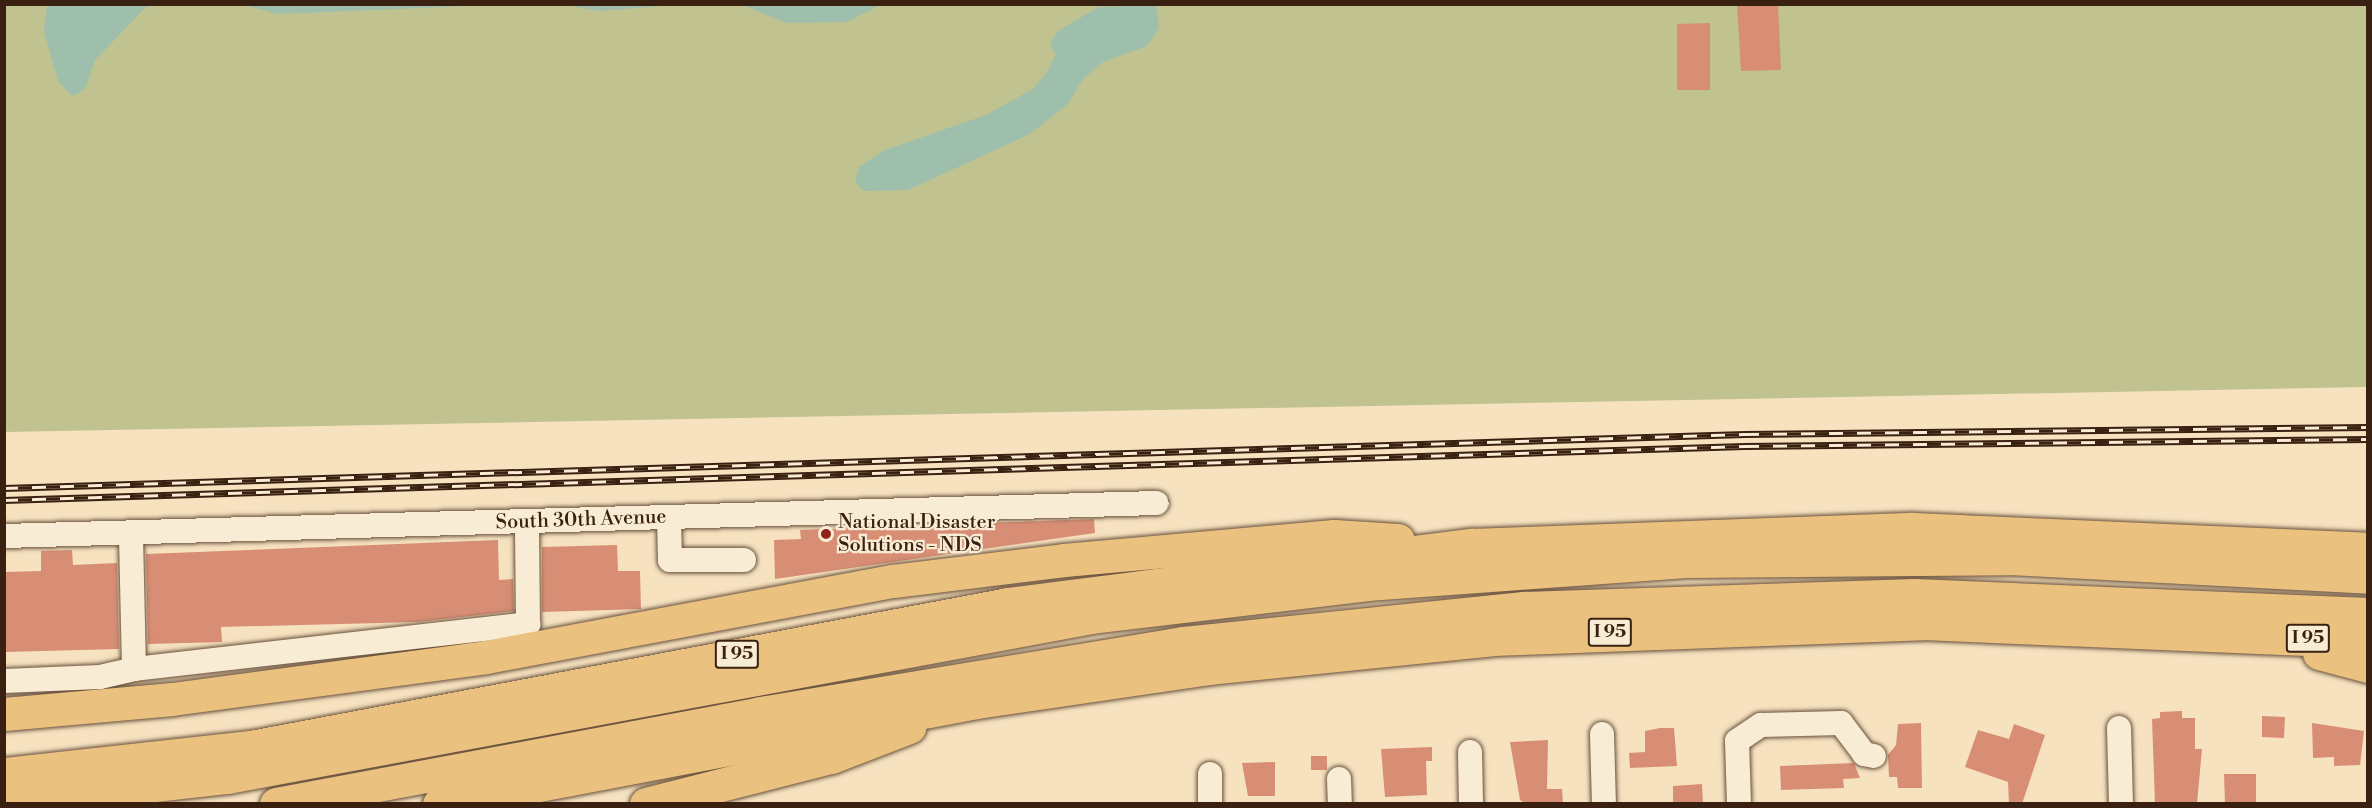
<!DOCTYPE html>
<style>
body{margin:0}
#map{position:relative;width:2372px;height:808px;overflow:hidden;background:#f6e2bf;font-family:"Libre Bodoni",serif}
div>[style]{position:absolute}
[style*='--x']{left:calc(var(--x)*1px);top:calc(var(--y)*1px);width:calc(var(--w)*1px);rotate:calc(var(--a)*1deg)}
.green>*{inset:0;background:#c0c28f}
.water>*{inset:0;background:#9ebfac}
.building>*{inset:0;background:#d88e75}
.roads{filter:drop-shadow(0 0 2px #68503c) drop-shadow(0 0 2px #68503c)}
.minor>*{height:24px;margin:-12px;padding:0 12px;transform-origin:12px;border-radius:12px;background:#f9ecd5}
.highway>*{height:33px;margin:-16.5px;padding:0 16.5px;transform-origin:16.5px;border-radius:16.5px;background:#ebc180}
.rail>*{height:7px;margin-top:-3.5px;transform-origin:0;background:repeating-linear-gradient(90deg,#f9ecd5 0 14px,#392010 0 28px);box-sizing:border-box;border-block:2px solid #392010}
.dots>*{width:16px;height:16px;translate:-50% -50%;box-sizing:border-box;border:3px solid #f9ecd5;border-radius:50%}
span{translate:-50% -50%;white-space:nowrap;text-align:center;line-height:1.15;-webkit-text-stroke:4.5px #f9ecd5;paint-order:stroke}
.shield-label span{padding:2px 4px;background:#f9ecd5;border:2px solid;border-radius:4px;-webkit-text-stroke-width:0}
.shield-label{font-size:18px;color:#392010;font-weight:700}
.street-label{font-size:20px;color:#392010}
.poi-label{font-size:20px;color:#392010}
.left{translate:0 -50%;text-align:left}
.frame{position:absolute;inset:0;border:6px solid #392010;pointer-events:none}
</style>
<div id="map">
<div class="green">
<i style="clip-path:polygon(4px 5px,2367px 5px,2367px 387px,5px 432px)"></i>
</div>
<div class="water">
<i style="clip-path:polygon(47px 5px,47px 4px,148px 5px,95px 60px,85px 89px,72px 96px,58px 81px,44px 31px)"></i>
<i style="clip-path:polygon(244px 5px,492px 5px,278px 14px)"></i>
<i style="clip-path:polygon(566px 5px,566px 4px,674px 5px,600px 11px)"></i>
<i style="clip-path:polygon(742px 5px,880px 5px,847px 22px,787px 23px)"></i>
<i style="clip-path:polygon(1156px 5px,1159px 28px,1147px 46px,1103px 62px,1083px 79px,1068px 104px,1030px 134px,908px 190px,864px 191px,855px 181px,859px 167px,885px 150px,986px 115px,1034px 88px,1049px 69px,1055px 55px,1050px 43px,1059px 30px,1099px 7px)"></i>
</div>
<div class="building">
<i style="clip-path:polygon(1737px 4px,1778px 4px,1781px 70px,1741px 71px)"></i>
<i style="clip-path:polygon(1710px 23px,1710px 90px,1677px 90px,1677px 24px)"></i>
<i style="clip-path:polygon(1094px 519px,1095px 533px,775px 579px,774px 540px,801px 539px,800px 530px)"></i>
<i style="clip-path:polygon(498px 540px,499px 580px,513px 579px,514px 611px,418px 622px,221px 627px,222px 642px,148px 644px,146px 554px)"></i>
<i style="clip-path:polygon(617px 545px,618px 571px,640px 571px,641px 609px,542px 612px,542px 547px)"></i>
<i style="clip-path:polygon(72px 550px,73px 565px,117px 563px,119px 649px,4px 652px,4px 572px,41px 571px,41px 551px)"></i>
<i style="clip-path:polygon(2182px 711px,2182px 718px,2195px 718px,2195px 749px,2202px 749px,2197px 804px,2155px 804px,2152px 719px,2160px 718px,2160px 712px)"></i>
<i style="clip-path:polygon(2262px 716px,2285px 717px,2284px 738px,2262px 737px)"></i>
<i style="clip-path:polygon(1921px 723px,1922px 788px,1898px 788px,1897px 777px,1889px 777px,1888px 755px,1896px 745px,1898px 724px)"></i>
<i style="clip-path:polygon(2312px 723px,2364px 731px,2360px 765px,2334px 766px,2334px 757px,2313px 758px)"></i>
<i style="clip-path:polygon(2014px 724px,2045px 735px,2022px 804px,2009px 804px,2008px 782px,1965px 767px,1978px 730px,2009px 739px)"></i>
<i style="clip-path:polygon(1660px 728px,1674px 728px,1677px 766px,1630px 768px,1629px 753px,1645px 752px,1645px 731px)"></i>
<i style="clip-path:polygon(1548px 740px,1547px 789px,1562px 789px,1563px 804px,1527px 804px,1520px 800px,1510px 742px)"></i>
<i style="clip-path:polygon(1432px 747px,1432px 761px,1426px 761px,1427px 795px,1385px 797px,1381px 749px)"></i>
<i style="clip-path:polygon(1311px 756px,1327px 756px,1327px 770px,1311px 770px)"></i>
<i style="clip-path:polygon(1275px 762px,1275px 796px,1248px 796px,1242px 763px)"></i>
<i style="clip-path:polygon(1854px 763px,1860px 778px,1843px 779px,1844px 788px,1781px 790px,1780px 766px)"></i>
<i style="clip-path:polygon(2224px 774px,2256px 774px,2256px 804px,2225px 804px)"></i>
<i style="clip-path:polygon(1702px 784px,1703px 804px,1673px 804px,1673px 786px)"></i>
</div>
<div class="roads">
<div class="minor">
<i style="--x:669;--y:517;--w:43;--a:88.7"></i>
<i style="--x:670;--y:560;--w:74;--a:0"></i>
<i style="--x:4;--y:536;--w:1153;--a:-1.64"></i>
<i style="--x:134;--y:669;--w:397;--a:-6.5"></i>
<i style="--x:528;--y:624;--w:103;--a:-90.6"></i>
<i style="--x:4;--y:681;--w:96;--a:-2.4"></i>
<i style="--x:100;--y:677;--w:35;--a:-13"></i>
<i style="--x:134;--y:669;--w:136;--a:-91.3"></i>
<i style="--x:2119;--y:728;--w:76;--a:88.5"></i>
<i style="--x:1602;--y:734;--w:70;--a:88.4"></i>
<i style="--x:1470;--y:752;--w:52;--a:88.9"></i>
<i style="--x:1210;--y:774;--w:30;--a:90"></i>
<i style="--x:1339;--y:779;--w:25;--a:88"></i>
<i style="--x:1739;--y:804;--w:63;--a:-91.8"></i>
<i style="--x:1737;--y:741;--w:29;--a:-34"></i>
<i style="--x:1761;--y:725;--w:80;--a:-1.4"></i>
<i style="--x:1841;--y:723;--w:39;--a:53"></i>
<i style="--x:1864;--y:754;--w:10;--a:11"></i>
</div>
<div class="highway">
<i style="--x:2319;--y:653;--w:51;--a:14.9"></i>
<i style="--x:4;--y:714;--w:169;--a:-5.1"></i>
<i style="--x:172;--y:699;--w:317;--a:-7.6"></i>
<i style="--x:486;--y:657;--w:414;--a:-10.6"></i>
<i style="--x:893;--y:581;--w:172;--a:-7"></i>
<i style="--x:1064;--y:560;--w:271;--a:-5.1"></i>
<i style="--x:1334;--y:536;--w:64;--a:3.6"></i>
<i style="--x:4;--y:774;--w:254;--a:-6.3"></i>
<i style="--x:256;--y:746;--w:765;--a:-10.69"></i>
<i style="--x:1008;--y:604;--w:467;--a:-7.3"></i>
<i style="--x:1471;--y:545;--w:442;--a:-2.1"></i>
<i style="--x:1913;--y:529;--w:455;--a:2.5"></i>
<i style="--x:4;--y:802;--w:224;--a:-6.4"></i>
<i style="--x:227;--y:777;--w:879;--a:-10.49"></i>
<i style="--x:1091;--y:617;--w:277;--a:-6.8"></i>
<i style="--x:1366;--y:584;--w:320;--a:-4.1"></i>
<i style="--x:1685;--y:561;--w:325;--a:-0.5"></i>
<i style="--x:2010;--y:558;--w:359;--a:3"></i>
<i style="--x:276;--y:804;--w:492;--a:-10.6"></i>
<i style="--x:760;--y:713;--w:429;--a:-9.4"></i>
<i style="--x:1183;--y:643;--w:343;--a:-5.9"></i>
<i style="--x:1524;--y:608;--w:390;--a:-1.9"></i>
<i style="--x:1914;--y:595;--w:454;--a:2.4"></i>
<i style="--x:439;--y:804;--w:547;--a:-10.75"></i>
<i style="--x:976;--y:702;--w:235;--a:-8.3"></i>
<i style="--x:1209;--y:668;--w:285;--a:-5.8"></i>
<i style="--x:1493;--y:639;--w:430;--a:-2.1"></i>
<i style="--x:1923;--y:623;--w:445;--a:2.4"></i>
<i style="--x:646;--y:804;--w:191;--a:-14.3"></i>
<i style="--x:831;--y:757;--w:84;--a:-21"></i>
</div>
</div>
<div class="rail">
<i style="--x:4;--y:488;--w:1742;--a:-1.78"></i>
<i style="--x:1745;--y:434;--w:623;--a:-0.64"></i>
<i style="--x:4;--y:500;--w:1742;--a:-1.78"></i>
<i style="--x:1745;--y:446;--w:623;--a:-0.64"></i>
</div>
<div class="dots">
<i style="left:826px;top:534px;background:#8f2418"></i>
</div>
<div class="shield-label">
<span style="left:1610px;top:632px">I 95</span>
<span style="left:2308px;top:638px">I 95</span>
<span style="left:737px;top:654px">I 95</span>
</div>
<div class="street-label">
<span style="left:581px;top:520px;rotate:-2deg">South 30th Avenue</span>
</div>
<div class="poi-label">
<span class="left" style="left:838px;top:534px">National Disaster<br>Solutions - NDS</span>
</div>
<div class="frame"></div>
</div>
